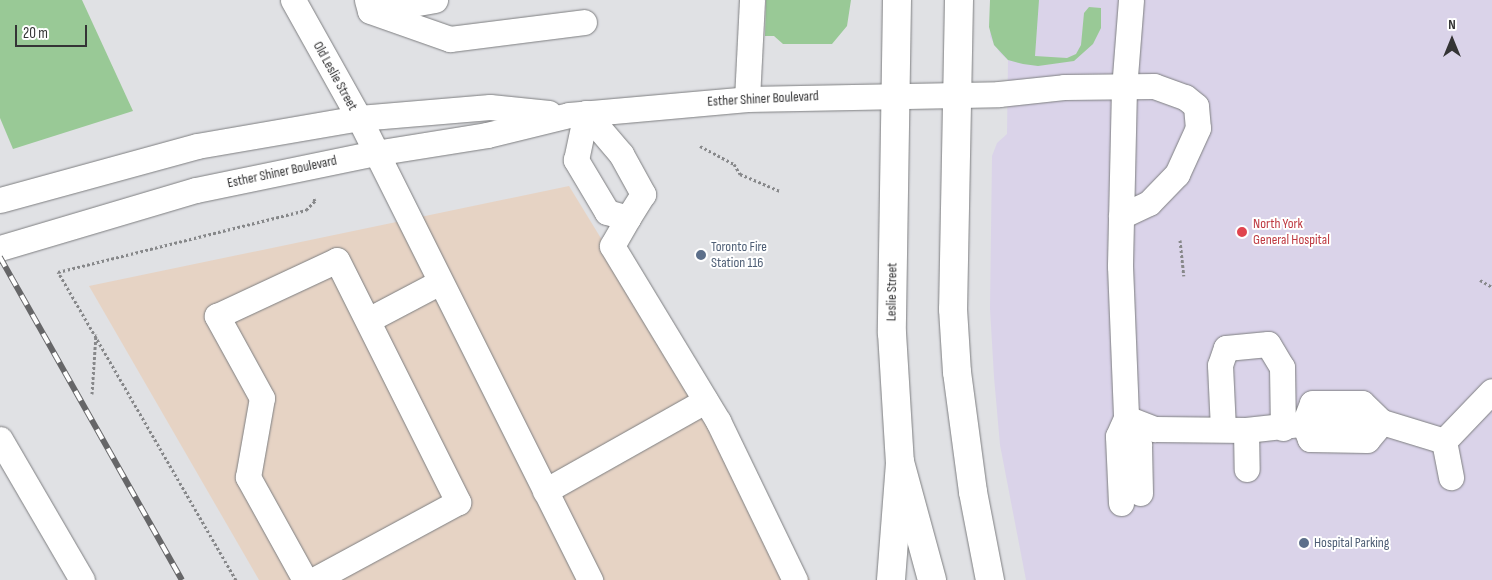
<!DOCTYPE html>
<style>
body{margin:0}
#map{position:relative;width:1492px;height:580px;overflow:hidden;background:#e0e1e4;font-family:"Sofia Sans Condensed",sans-serif}
div>[style]{position:absolute}
[style*='--x']{left:calc(var(--x)*1px);top:calc(var(--y)*1px);width:calc(var(--w)*1px);rotate:calc(var(--a)*1deg)}
.industrial>*{inset:0;background:#e6d3c4}
.medical>*{inset:0;background:#dad3e9}
.green>*{inset:0;background:#99c996}
.path>*{height:3px;margin-top:-1.5px;transform-origin:0;background:repeating-linear-gradient(90deg,#87888a 0 2.5px,transparent 0 5px)}
.roads{filter:drop-shadow(0 0 1px #7d7e80) drop-shadow(0 0 1px #7d7e80)}
.minor>*{height:25px;margin:-12.5px;padding:0 12.5px;transform-origin:12.5px;border-radius:12.5px;background:#fff}
.major>*{height:28px;margin:-14px;padding:0 14px;transform-origin:14px;border-radius:14px;background:#fff}
.highway>*{height:28px;margin:-14px;padding:0 14px;transform-origin:14px;border-radius:14px;background:#fff}
.rail>*{height:5.5px;margin-top:-2.75px;transform-origin:0;background:repeating-linear-gradient(90deg,#fff 0 11px,#666668 0 22px);box-sizing:border-box;border-block:1px solid #666668}
.dots>*{width:14px;height:14px;translate:-50% -50%;box-sizing:border-box;border:2px solid #fff;border-radius:50%}
span{translate:-50% -50%;white-space:nowrap;text-align:center;line-height:1.15;-webkit-text-stroke:4px #fff;paint-order:stroke}
.street-label{font-size:14px;color:#343435}
.health-label{font-size:14px;color:#be3a42}
.left{translate:0 -50%;text-align:left}
.service-label{font-size:14px;color:#4e5e75}
.north{position:absolute;left:1427px;top:15px;width:50px;height:50px;-webkit-text-stroke:4px #fff;paint-order:stroke;rotate:0deg;font-size:14px;font-weight:700;line-height:20px;text-align:center;color:#343435}
.north::after{content:'';display:block;margin:auto;width:18px;height:22px;background:#343435;clip-path:polygon(50% 0,100% 100%,50% 72%,0 100%)}
.scale{position:absolute;left:15px;top:25px;width:72px;height:22px;box-sizing:border-box;border:2px solid #343435;border-top:0;padding-left:6px;font-size:15px;line-height:18px;white-space:nowrap;color:#343435;-webkit-text-stroke:4px #fff;paint-order:stroke}
</style>
<div id="map">
<div class="industrial">
<i style="clip-path:polygon(569px 186px,810px 580px,259px 580px,89px 286px)"></i>
</div>
<div class="medical">
<i style="clip-path:polygon(990px 0,1492px 0,1492px 580px,1026px 580px,1000px 445px,994px 377px,990px 309px,992px 156px,997px 143px,1007px 134px,1008px 60px,1000px 53px,990px 37px)"></i>
</div>
<div class="green">
<i style="clip-path:polygon(0 0,82px 0,133px 111px,13px 149px,0 118px)"></i>
<i style="clip-path:polygon(766px 0,851px 0,847px 26px,832px 44px,783px 44px,774px 36px,765px 36px)"></i>
<i style="clip-path:polygon(990px 0,1039px 0,1035px 56px,1067px 58px,1076px 54px,1081px 45px,1084px 13px,1089px 7px,1101px 8px,1101px 28px,1093px 44px,1074px 61px,1038px 66px,1023px 64px,1008px 60px,994px 45px,989px 27px)"></i>
</div>
<div class="path">
<i style="--x:700;--y:146;--w:38;--a:28"></i>
<i style="--x:734;--y:164;--w:12;--a:59"></i>
<i style="--x:740;--y:174;--w:43;--a:23"></i>
<i style="--x:1180;--y:240;--w:36;--a:84"></i>
<i style="--x:1480;--y:280;--w:14;--a:30"></i>
<i style="--x:92;--y:394;--w:60;--a:-86.2"></i>
<i style="--x:236;--y:580;--w:356;--a:-120"></i>
<i style="--x:58;--y:272;--w:256;--a:-14"></i>
<i style="--x:306;--y:210;--w:13;--a:-45"></i>
<i style="--x:315;--y:201;--w:4;--a:-117"></i>
</div>
<div class="roads">
<div class="minor">
<i style="--x:293;--y:0;--w:135;--a:60.8"></i>
<i style="--x:359;--y:118;--w:517;--a:63.43"></i>
<i style="--x:367;--y:0;--w:11;--a:75"></i>
<i style="--x:370;--y:11;--w:85;--a:19.3"></i>
<i style="--x:450;--y:39;--w:135;--a:-7.2"></i>
<i style="--x:1131;--y:0;--w:88;--a:94.5"></i>
<i style="--x:1124;--y:88;--w:178;--a:91.3"></i>
<i style="--x:1120;--y:266;--w:152;--a:87.7"></i>
<i style="--x:1126;--y:418;--w:31;--a:21"></i>
<i style="--x:1155;--y:429;--w:91;--a:0.6"></i>
<i style="--x:1246;--y:430;--w:81;--a:-6.3"></i>
<i style="--x:1327;--y:421;--w:55;--a:1"></i>
<i style="--x:1382;--y:422;--w:65;--a:17"></i>
<i style="--x:1444;--y:441;--w:69;--a:-46.2"></i>
<i style="--x:373;--y:11;--w:63;--a:-10.1"></i>
<i style="--x:747;--y:99;--w:99;--a:-87.1"></i>
<i style="--x:586;--y:113;--w:54;--a:49.5"></i>
<i style="--x:621;--y:154;--w:46;--a:61.2"></i>
<i style="--x:643;--y:194;--w:28;--a:122"></i>
<i style="--x:628;--y:218;--w:22;--a:-164"></i>
<i style="--x:607;--y:212;--w:61;--a:-120.8"></i>
<i style="--x:576;--y:160;--w:48;--a:-78"></i>
<i style="--x:0;--y:200;--w:204;--a:-15.3"></i>
<i style="--x:197;--y:146;--w:164;--a:-9.8"></i>
<i style="--x:359;--y:118;--w:131;--a:-4.8"></i>
<i style="--x:490;--y:107;--w:59;--a:5.8"></i>
<i style="--x:628;--y:218;--w:32;--a:120"></i>
<i style="--x:612;--y:246;--w:205;--a:58.8"></i>
<i style="--x:718;--y:421;--w:177;--a:64.2"></i>
<i style="--x:0;--y:248;--w:204;--a:-16.5"></i>
<i style="--x:196;--y:190;--w:183;--a:-11.7"></i>
<i style="--x:375;--y:153;--w:113;--a:-9.1"></i>
<i style="--x:487;--y:135;--w:84;--a:-13.7"></i>
<i style="--x:569;--y:115;--w:179;--a:-5.1"></i>
<i style="--x:747;--y:99;--w:252;--a:-1.1"></i>
<i style="--x:999;--y:94;--w:65;--a:-6.1"></i>
<i style="--x:1064;--y:87;--w:90;--a:-0.6"></i>
<i style="--x:1154;--y:86;--w:33;--a:20"></i>
<i style="--x:1185;--y:97;--w:14;--a:39"></i>
<i style="--x:1196;--y:106;--w:22;--a:85"></i>
<i style="--x:1198;--y:128;--w:51;--a:114.5"></i>
<i style="--x:1177;--y:174;--w:40;--a:134"></i>
<i style="--x:1149;--y:203;--w:31;--a:155"></i>
<i style="--x:368;--y:320;--w:81;--a:-27.8"></i>
<i style="--x:1312;--y:403;--w:50;--a:0"></i>
<i style="--x:1362;--y:403;--w:28;--a:44"></i>
<i style="--x:1382;--y:422;--w:23;--a:130"></i>
<i style="--x:1367;--y:440;--w:57;--a:-179"></i>
<i style="--x:1310;--y:439;--w:16;--a:-112"></i>
<i style="--x:1304;--y:424;--w:22;--a:-69"></i>
<i style="--x:1126;--y:418;--w:30;--a:64"></i>
<i style="--x:1139;--y:445;--w:48;--a:88.8"></i>
<i style="--x:1223;--y:429;--w:64;--a:-92.7"></i>
<i style="--x:1220;--y:365;--w:18;--a:-71"></i>
<i style="--x:1226;--y:348;--w:42;--a:-5.4"></i>
<i style="--x:1268;--y:344;--w:27;--a:59"></i>
<i style="--x:1282;--y:367;--w:61;--a:89.1"></i>
<i style="--x:1246;--y:430;--w:39;--a:89"></i>
<i style="--x:0;--y:439;--w:163;--a:59.8"></i>
<i style="--x:1444;--y:441;--w:37;--a:79"></i>
<i style="--x:545;--y:491;--w:184;--a:-29.4"></i>
<i style="--x:1121;--y:503;--w:67;--a:-92.6"></i>
<i style="--x:1118;--y:436;--w:20;--a:-66"></i>
<i style="--x:305;--y:580;--w:118;--a:-119"></i>
<i style="--x:248;--y:477;--w:80;--a:-80"></i>
<i style="--x:262;--y:398;--w:94;--a:-118.8"></i>
<i style="--x:217;--y:316;--w:132;--a:-25"></i>
<i style="--x:337;--y:260;--w:271;--a:63.4"></i>
<i style="--x:458;--y:502;--w:164;--a:151.6"></i>
</div>
<div class="major">
<i style="--x:897;--y:0;--w:333;--a:90.9"></i>
<i style="--x:892;--y:333;--w:129;--a:86.5"></i>
<i style="--x:900;--y:462;--w:122;--a:74.8"></i>
<i style="--x:959;--y:0;--w:309;--a:91.1"></i>
<i style="--x:953;--y:309;--w:63;--a:86.4"></i>
<i style="--x:957;--y:372;--w:121;--a:82.4"></i>
<i style="--x:973;--y:492;--w:90;--a:79.1"></i>
</div>
<div class="highway">
<i style="--x:891;--y:580;--w:118;--a:-85.6"></i>
</div>
</div>
<div class="rail">
<i style="--x:0;--y:257;--w:371;--a:60.6"></i>
</div>
<div class="dots">
<i style="left:1242px;top:232px;background:#e0444e"></i>
<i style="left:701px;top:255px;background:#5c6f8a"></i>
<i style="left:1304px;top:543px;background:#5c6f8a"></i>
</div>
<div class="street-label">
<span style="left:335px;top:76px;rotate:61deg">Old Leslie Street</span>
<span style="left:763px;top:99px;rotate:-3deg">Esther Shiner Boulevard</span>
<span style="left:282px;top:172px;rotate:-12deg">Esther Shiner Boulevard</span>
<span style="left:892px;top:292px;rotate:-89deg">Leslie Street</span>
</div>
<div class="health-label">
<span class="left" style="left:1253px;top:232px">North York<br>General Hospital</span>
</div>
<div class="service-label">
<span class="left" style="left:711px;top:255px">Toronto Fire<br>Station 116</span>
<span class="left" style="left:1314px;top:543px">Hospital Parking</span>
</div>
<div class="north">N</div>
<div class="scale">20 m</div>
</div>
